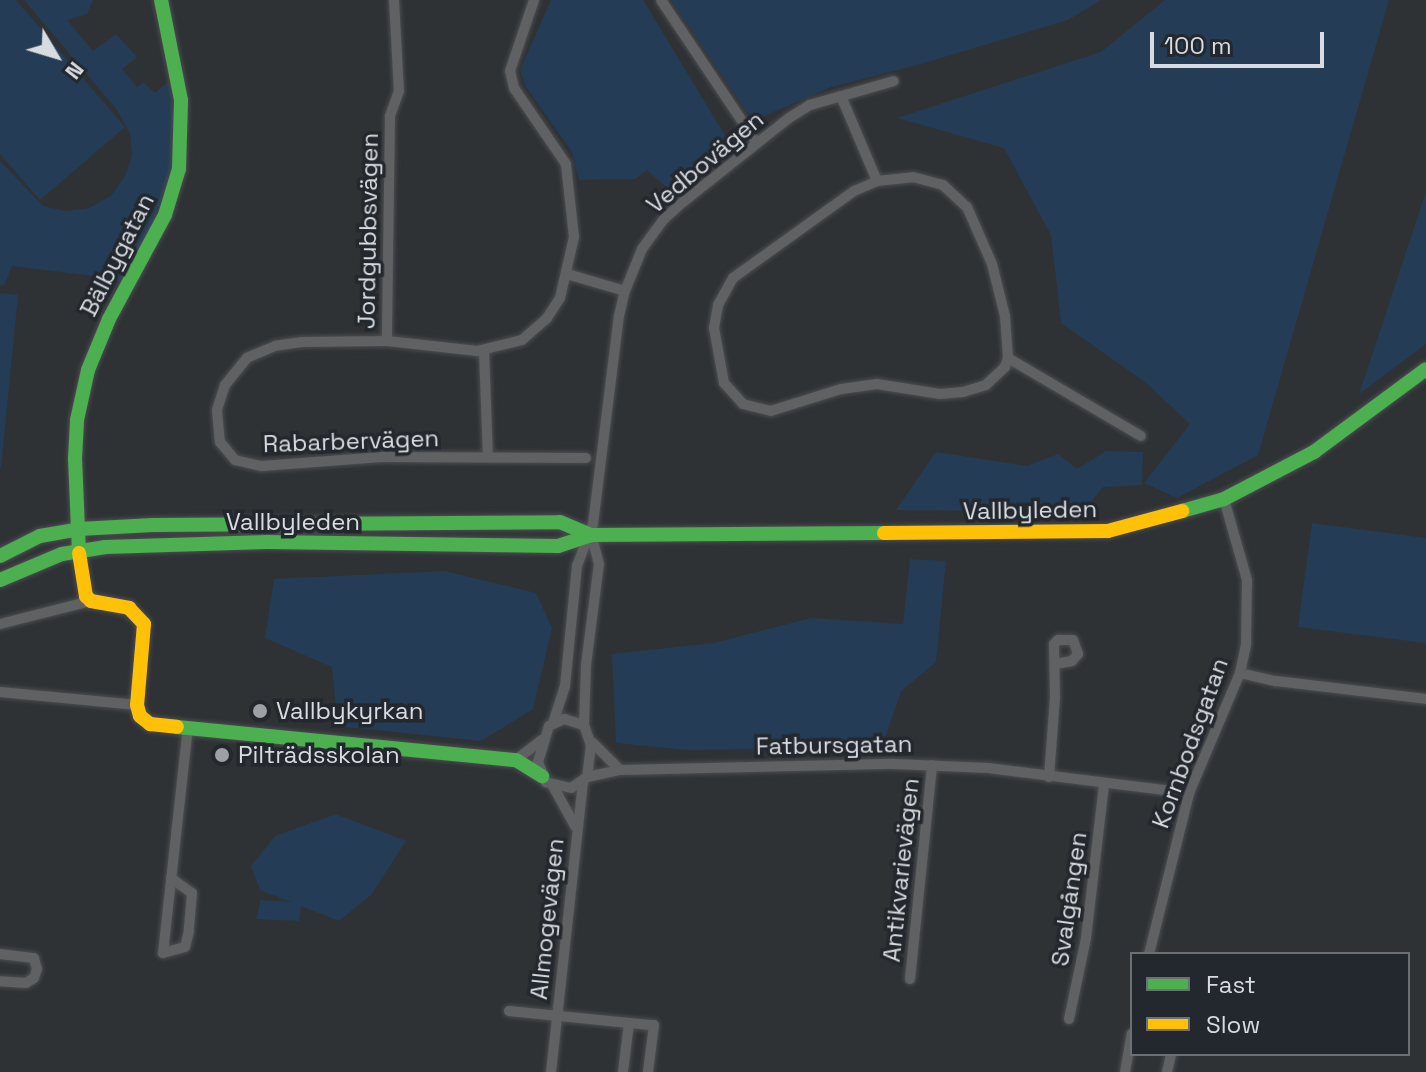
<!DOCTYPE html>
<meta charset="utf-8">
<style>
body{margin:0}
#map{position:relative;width:1426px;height:1072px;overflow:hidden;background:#2f3235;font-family:"Space Grotesk",sans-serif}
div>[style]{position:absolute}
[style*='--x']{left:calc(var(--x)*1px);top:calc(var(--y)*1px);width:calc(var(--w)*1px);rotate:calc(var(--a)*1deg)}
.green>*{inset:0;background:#243c55}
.roads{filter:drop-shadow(0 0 2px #4b4d50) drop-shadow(0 0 2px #4b4d50)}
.street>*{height:10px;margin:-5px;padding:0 5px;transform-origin:5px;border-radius:5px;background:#5f6163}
.fast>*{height:14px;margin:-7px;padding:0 7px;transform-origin:7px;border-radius:7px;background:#4caf50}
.slow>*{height:14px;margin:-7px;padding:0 7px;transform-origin:7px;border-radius:7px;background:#ffc107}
.dots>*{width:22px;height:22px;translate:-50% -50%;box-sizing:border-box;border:4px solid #23282e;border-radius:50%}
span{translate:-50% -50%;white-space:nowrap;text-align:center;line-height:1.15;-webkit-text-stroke:7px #23282e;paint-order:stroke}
.street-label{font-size:24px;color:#d8dce0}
.poi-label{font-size:24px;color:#d8dce0}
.left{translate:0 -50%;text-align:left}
.legend{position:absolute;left:1130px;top:952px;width:280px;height:104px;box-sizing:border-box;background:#23282e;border:2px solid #6b7075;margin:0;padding:10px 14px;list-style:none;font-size:24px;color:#d8dce0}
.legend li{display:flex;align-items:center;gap:16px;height:40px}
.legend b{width:40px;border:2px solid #6b7075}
.north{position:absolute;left:16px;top:16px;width:80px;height:80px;-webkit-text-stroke:6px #23282e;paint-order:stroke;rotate:128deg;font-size:22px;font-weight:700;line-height:32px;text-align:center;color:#d8dce0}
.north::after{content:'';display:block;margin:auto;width:28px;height:36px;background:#d8dce0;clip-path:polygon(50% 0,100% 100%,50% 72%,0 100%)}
.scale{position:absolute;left:1150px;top:32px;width:174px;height:36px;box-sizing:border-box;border:4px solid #d8dce0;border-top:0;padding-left:10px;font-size:24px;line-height:28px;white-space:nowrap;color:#d8dce0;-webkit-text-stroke:6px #23282e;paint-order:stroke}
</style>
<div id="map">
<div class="green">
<i style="clip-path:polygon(0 0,16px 0,125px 127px,40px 200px,0 154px)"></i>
<i style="clip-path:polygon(24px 0,93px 0,87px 14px,67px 20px,93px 51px,116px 34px,137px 57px,122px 69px,137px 87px,143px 82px,155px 93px,169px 81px,176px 124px,171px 170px,151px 227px,120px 282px,103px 277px,12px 266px,4px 286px,0 285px,0 161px,43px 206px,66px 211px,89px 208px,111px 196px,125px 176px,132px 155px,130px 133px,117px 110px)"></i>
<i style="clip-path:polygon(551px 0,643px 0,729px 142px,672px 192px,647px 170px,635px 179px,579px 180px,572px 152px,526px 87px,520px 70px)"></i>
<i style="clip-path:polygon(671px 0,1101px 0,1068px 20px,914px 66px,831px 87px,753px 121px)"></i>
<i style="clip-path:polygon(1165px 0,1389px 0,1258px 455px,1177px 498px,1144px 483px,1190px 424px,1145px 382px,1061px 323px,1051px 235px,1004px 148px,897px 118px,1101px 52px)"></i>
<i style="clip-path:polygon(1426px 192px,1426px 344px,1359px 394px)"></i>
<i style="clip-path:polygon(0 293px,18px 295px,1px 468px,0 468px)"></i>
<i style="clip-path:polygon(1106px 451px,1143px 452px,1142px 485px,1103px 487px,1083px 512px,896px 510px,936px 452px,1027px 466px,1058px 454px,1077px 469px)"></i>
<i style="clip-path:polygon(1312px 523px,1426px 538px,1426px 643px,1298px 627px)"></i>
<i style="clip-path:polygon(910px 559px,946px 561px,936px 662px,901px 691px,882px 747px,689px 750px,616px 743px,612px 654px,714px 643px,811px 618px,903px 624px)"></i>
<i style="clip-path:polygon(445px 571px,536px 593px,552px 628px,533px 709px,481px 741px,338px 726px,332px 667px,265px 638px,274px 579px)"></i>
<i style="clip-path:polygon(336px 814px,406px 841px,371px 895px,339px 921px,301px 906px,299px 921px,257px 919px,260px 900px,291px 902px,260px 890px,251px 866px,275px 836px)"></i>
</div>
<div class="roads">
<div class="street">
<i style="--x:394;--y:0;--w:91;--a:86.9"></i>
<i style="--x:399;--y:91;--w:27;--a:110"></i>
<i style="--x:390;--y:116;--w:225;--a:90.8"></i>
<i style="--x:387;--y:341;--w:91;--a:6.3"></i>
<i style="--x:477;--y:351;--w:46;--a:-13.7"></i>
<i style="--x:522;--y:340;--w:33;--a:-41"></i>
<i style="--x:547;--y:318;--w:24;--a:-57"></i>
<i style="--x:560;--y:298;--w:63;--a:-77.1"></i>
<i style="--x:574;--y:237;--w:73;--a:-96.3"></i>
<i style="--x:566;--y:164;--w:92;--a:-124.4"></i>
<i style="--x:514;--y:88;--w:17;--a:-103"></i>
<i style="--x:510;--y:71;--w:75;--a:-71.3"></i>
<i style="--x:661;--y:0;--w:171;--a:56.2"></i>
<i style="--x:841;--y:96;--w:92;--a:67"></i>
<i style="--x:913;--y:177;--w:31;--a:15"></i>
<i style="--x:943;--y:185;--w:33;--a:43"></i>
<i style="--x:967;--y:207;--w:62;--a:66.3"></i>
<i style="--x:992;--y:264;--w:54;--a:76"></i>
<i style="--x:1005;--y:316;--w:42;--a:85.9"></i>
<i style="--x:1008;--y:358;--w:9;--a:108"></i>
<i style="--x:1005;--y:367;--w:26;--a:137"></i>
<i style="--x:986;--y:385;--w:24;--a:163"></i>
<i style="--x:963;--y:392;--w:23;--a:175"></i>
<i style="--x:940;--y:394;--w:64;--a:-171"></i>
<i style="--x:877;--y:384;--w:36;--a:172"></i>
<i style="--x:841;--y:389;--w:73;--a:162.6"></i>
<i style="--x:771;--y:411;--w:29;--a:-166"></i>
<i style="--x:743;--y:404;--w:28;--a:-132"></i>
<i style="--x:724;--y:383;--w:56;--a:-100.3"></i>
<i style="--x:714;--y:328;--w:23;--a:-80"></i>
<i style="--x:718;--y:305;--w:31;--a:-61"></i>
<i style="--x:733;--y:278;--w:149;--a:-35.7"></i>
<i style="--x:854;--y:191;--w:25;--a:-23"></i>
<i style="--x:877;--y:181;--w:36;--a:-6"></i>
<i style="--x:567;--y:274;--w:60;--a:16.3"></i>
<i style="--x:387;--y:341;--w:85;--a:179.3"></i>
<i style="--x:302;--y:342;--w:27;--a:172"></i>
<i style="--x:275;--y:346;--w:30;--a:157"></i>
<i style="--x:247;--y:358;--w:35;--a:129"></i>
<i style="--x:225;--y:385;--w:26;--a:108"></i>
<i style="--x:217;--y:410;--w:32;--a:85"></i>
<i style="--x:220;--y:442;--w:23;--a:50"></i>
<i style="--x:235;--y:460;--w:28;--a:13"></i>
<i style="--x:262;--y:466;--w:120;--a:-4.3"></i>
<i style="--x:382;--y:457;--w:204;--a:0.3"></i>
<i style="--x:484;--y:350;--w:107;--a:87.9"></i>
<i style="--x:1008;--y:358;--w:154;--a:30.4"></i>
<i style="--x:0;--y:624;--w:94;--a:-14.2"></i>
<i style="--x:1240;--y:673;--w:37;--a:13"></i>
<i style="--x:1276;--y:681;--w:151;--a:6.8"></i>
<i style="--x:0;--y:692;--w:138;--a:5.4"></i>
<i style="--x:564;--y:719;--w:21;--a:17"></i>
<i style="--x:584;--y:725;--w:21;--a:71"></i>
<i style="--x:591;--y:745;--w:32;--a:97"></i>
<i style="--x:587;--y:777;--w:19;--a:145"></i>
<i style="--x:571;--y:788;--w:26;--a:-167"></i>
<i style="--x:546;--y:782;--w:22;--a:-112"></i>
<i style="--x:538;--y:762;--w:38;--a:-73"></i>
<i style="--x:549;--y:726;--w:17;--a:-25"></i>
<i style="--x:553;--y:723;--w:39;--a:-72"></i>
<i style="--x:565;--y:686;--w:121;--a:-84.3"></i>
<i style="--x:577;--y:566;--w:45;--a:-69.1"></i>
<i style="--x:593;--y:524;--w:210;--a:-82.9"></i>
<i style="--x:619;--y:316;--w:26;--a:-77"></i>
<i style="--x:625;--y:291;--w:45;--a:-68"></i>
<i style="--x:642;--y:249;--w:37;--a:-54"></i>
<i style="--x:664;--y:219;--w:25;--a:-42"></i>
<i style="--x:683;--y:202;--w:135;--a:-38.4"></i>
<i style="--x:789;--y:118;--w:25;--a:-32"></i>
<i style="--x:810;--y:105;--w:87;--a:-15.9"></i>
<i style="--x:584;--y:725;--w:60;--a:-88.1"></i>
<i style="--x:586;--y:665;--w:102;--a:-82.7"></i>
<i style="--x:599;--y:564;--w:30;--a:-105"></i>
<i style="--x:593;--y:743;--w:38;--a:45"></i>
<i style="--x:516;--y:760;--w:33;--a:-38"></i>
<i style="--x:587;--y:777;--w:34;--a:-12"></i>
<i style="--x:620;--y:770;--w:274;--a:-1.3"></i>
<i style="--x:894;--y:764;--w:94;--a:2.4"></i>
<i style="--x:988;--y:768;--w:203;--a:7.1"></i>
<i style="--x:1049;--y:777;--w:79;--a:-85.7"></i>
<i style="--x:1055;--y:698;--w:54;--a:-91.1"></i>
<i style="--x:1054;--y:644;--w:6;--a:-45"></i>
<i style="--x:1058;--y:640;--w:15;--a:0"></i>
<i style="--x:1073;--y:640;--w:15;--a:70"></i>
<i style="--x:1078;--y:654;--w:9;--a:131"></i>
<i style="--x:1072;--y:661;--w:17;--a:170"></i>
<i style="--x:553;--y:786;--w:46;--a:61.2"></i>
<i style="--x:171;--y:878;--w:26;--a:36"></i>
<i style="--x:192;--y:893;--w:38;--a:95"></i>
<i style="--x:189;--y:931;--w:16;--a:104"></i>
<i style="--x:185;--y:947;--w:23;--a:165"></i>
<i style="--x:163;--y:953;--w:226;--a:-83.7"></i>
<i style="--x:0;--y:954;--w:34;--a:7"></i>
<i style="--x:34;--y:958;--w:11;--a:75"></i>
<i style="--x:37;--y:969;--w:9;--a:108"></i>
<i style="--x:34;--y:978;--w:9;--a:148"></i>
<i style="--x:26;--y:983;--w:26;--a:-176"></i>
<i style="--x:1149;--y:954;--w:166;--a:-76"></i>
<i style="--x:1189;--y:793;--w:130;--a:-67"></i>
<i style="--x:1240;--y:673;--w:30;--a:-78"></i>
<i style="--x:1246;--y:644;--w:64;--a:-89.1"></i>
<i style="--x:1247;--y:580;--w:84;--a:-105.9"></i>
<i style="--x:910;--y:979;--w:215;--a:-84.1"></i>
<i style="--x:509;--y:1011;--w:121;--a:5.7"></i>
<i style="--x:629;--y:1023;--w:49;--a:97"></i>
<i style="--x:1069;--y:1019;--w:83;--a:-78.1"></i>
<i style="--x:1086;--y:938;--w:155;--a:-83.3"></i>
<i style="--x:629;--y:1023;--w:25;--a:5"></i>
<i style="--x:654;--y:1025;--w:47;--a:97.3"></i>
<i style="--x:551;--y:1072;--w:292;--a:-83.7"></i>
<i style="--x:1125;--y:1072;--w:39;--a:-80"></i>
<i style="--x:1167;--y:1072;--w:18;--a:-77"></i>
</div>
<div class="fast">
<i style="--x:1182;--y:511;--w:44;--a:-15.9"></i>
<i style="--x:1224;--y:499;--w:102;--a:-27.6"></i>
<i style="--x:1314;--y:452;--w:139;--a:-36.5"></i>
<i style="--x:79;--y:553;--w:94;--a:-92.4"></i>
<i style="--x:75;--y:459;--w:39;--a:-87"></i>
<i style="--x:77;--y:420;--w:51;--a:-77.6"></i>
<i style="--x:88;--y:370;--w:55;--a:-67.6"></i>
<i style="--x:109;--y:319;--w:118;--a:-61.7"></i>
<i style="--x:165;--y:215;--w:48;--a:-73.1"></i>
<i style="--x:179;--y:169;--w:69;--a:-88.3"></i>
<i style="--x:181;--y:100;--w:102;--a:-101.3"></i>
<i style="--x:0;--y:556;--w:45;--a:-26.6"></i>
<i style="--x:40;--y:536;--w:40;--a:-10"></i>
<i style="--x:79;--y:529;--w:74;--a:-3.1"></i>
<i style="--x:153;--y:525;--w:407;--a:-0.4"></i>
<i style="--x:560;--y:522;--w:34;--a:23"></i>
<i style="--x:0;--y:580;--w:67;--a:-22.8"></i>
<i style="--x:62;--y:554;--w:44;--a:-9.2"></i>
<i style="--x:105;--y:547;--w:162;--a:-1.8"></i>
<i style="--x:267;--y:542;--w:291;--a:0.8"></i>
<i style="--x:558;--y:546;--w:35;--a:-18"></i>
<i style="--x:591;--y:535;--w:293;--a:-0.4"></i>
<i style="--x:177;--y:727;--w:341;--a:5.6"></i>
<i style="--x:516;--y:760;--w:31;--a:32"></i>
</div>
<div class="slow">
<i style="--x:884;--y:533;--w:224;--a:-0.5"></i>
<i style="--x:1108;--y:531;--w:77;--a:-15.1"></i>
<i style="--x:79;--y:553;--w:44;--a:80.8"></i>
<i style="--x:86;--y:596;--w:7;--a:45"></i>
<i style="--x:91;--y:601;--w:39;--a:10"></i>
<i style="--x:129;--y:608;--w:22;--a:47"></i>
<i style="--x:144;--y:624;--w:81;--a:94.9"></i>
<i style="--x:137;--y:705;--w:11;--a:75"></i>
<i style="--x:140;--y:716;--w:13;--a:39"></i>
<i style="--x:150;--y:724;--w:27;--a:6"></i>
</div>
</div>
<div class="dots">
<i style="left:260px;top:711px;background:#9da0a4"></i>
<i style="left:222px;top:755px;background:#9da0a4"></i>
</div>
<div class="street-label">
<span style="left:705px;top:162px;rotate:-40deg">Vedbovägen</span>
<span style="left:368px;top:231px;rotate:-89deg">Jordgubbsvägen</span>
<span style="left:117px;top:255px;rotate:-63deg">Bälbygatan</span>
<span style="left:351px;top:441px;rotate:-2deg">Rabarbervägen</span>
<span style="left:1030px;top:510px;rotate:-1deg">Vallbyleden</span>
<span style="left:293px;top:522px">Vallbyleden</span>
<span style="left:1190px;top:743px;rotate:-70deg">Kornbodsgatan</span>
<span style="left:834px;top:745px;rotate:-1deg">Fatbursgatan</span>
<span style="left:901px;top:870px;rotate:-84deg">Antikvarievägen</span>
<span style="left:1069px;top:899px;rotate:-82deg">Svalgången</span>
<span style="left:547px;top:919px;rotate:-84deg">Allmogevägen</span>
</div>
<div class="poi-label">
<span class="left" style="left:276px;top:711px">Vallbykyrkan</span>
<span class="left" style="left:238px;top:755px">Pilträdsskolan</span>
</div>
<ul class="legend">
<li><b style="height:10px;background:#4caf50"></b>Fast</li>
<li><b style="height:10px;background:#ffc107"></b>Slow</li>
</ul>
<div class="north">N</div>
<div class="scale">100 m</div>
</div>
